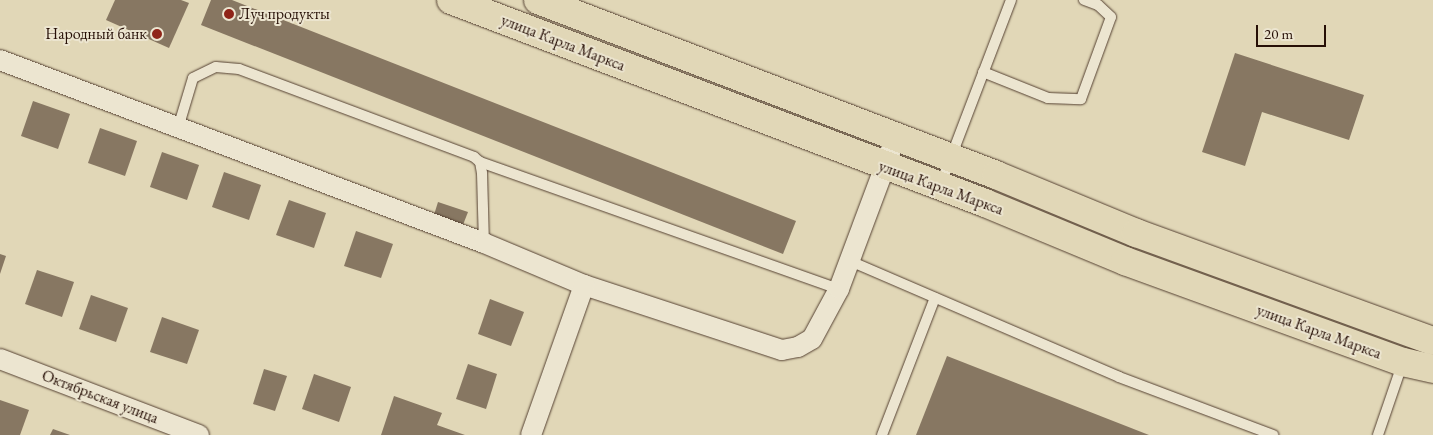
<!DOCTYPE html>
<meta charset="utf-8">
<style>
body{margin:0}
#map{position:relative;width:1433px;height:435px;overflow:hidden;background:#e1d7b7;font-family:"EB Garamond",serif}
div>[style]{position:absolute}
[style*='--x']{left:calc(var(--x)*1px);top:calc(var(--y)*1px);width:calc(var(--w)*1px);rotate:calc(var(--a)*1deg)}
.building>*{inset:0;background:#877762}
.roads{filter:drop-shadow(0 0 1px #554132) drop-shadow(0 0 1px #554132)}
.lane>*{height:10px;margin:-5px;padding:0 5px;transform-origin:5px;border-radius:5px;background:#ece5d0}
.street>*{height:20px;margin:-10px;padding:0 10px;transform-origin:10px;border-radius:10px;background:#ece5d0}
.primary>*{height:28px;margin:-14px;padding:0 14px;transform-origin:14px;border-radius:14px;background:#e1d7b7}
.dots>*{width:14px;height:14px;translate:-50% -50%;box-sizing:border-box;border:2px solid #ece5d0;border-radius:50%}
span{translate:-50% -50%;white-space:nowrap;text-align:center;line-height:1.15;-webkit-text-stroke:4px #ece5d0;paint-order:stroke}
.poi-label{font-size:16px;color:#260f06}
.left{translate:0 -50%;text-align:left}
.right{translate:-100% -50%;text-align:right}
.street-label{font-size:16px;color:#260f06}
.scale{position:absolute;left:1256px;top:25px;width:70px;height:22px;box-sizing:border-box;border:2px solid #260f06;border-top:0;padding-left:6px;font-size:15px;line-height:18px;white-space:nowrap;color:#260f06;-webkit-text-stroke:4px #ece5d0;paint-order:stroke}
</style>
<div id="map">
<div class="building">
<i style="clip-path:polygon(115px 0,181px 0,189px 3px,169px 48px,106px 20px)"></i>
<i style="clip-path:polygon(211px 0,232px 0,796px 221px,783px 254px,201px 25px)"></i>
<i style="clip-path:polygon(1235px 53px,1364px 95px,1349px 140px,1262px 112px,1245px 166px,1202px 152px)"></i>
<i style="clip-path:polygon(33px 101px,70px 114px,58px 149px,21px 136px)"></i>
<i style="clip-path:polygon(100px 128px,137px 141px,125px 176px,88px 163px)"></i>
<i style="clip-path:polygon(162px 152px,199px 165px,187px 200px,150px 187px)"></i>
<i style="clip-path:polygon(224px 172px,261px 185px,249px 220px,212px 207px)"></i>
<i style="clip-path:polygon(289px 200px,326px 213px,314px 248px,276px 235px)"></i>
<i style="clip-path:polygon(438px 202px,468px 212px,461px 230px,432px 221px)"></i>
<i style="clip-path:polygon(356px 231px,393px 244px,381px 278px,344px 266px)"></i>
<i style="clip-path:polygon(0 254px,6px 256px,0 274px)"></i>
<i style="clip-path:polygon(37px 270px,74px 282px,62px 317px,25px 304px)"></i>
<i style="clip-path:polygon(91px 295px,128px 308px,116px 342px,79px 329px)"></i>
<i style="clip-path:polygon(490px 299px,524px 312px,511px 346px,478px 334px)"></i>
<i style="clip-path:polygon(162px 317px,199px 330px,187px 364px,150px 352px)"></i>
<i style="clip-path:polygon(947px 356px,1149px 435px,916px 435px)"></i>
<i style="clip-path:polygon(468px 364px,497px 374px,486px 409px,456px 399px)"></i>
<i style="clip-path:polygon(264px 369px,287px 376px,275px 411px,253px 404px)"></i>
<i style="clip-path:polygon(314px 374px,351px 387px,339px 422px,302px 409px)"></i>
<i style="clip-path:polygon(394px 396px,442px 413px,437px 425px,465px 435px,381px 435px)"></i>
<i style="clip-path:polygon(0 400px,29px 410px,20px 435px,0 435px)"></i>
<i style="clip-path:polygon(53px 429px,70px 435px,50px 435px)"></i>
</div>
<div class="roads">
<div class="lane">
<i style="--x:983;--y:72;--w:70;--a:21.8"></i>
<i style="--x:1048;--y:98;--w:33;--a:2"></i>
<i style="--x:1081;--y:99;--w:87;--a:-69.9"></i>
<i style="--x:1111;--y:17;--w:18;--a:-137"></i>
<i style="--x:1098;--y:5;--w:15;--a:-160"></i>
<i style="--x:178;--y:128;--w:52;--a:-73.3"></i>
<i style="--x:193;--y:78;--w:25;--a:-26"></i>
<i style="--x:216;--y:67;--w:23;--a:5"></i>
<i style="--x:239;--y:69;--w:251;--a:20.5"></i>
<i style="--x:474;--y:157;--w:8;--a:40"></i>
<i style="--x:480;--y:162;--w:11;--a:80"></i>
<i style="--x:482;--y:173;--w:70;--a:88.4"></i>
<i style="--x:480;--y:162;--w:381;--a:19.5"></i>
<i style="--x:940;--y:186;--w:199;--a:-69.1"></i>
<i style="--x:850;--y:261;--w:293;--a:23.3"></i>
<i style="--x:1119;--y:377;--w:165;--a:20.6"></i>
<i style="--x:882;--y:435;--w:147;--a:-68.9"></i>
<i style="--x:1378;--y:435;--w:77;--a:-71.1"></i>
</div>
<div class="street">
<i style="--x:0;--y:60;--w:517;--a:20.71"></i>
<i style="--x:484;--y:243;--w:108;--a:22.8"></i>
<i style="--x:584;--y:285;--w:208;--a:18.2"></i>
<i style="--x:782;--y:350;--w:16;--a:-11"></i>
<i style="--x:798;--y:347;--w:16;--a:-30"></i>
<i style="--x:812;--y:339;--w:57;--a:-61.6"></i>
<i style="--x:839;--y:289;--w:160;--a:-69.5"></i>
<i style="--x:0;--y:359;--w:213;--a:20.9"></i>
<i style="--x:531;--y:435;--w:159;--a:-70.5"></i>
</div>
<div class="primary">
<i style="--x:451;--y:0;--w:571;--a:20.81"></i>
<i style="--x:985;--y:203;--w:152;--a:22.5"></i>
<i style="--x:1125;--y:261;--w:296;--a:20"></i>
<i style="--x:1403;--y:362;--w:31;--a:13"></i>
<i style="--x:538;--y:0;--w:490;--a:20.9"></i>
<i style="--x:996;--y:175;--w:152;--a:22.5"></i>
<i style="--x:1136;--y:233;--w:316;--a:20"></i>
</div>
</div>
<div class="dots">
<i style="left:229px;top:14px;background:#8f2418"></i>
<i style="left:157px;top:34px;background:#8f2418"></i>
</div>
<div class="poi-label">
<span class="left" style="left:239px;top:14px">Луч продукты</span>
<span class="right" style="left:147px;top:34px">Народный банк</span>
</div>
<div class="street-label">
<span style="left:563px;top:43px;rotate:21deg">улица Карла Маркса</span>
<span style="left:941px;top:188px;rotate:20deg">улица Карла Маркса</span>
<span style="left:1319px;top:332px;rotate:20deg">улица Карла Маркса</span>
<span style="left:100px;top:397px;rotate:21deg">Октябрьская улица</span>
</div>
<div class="scale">20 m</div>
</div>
